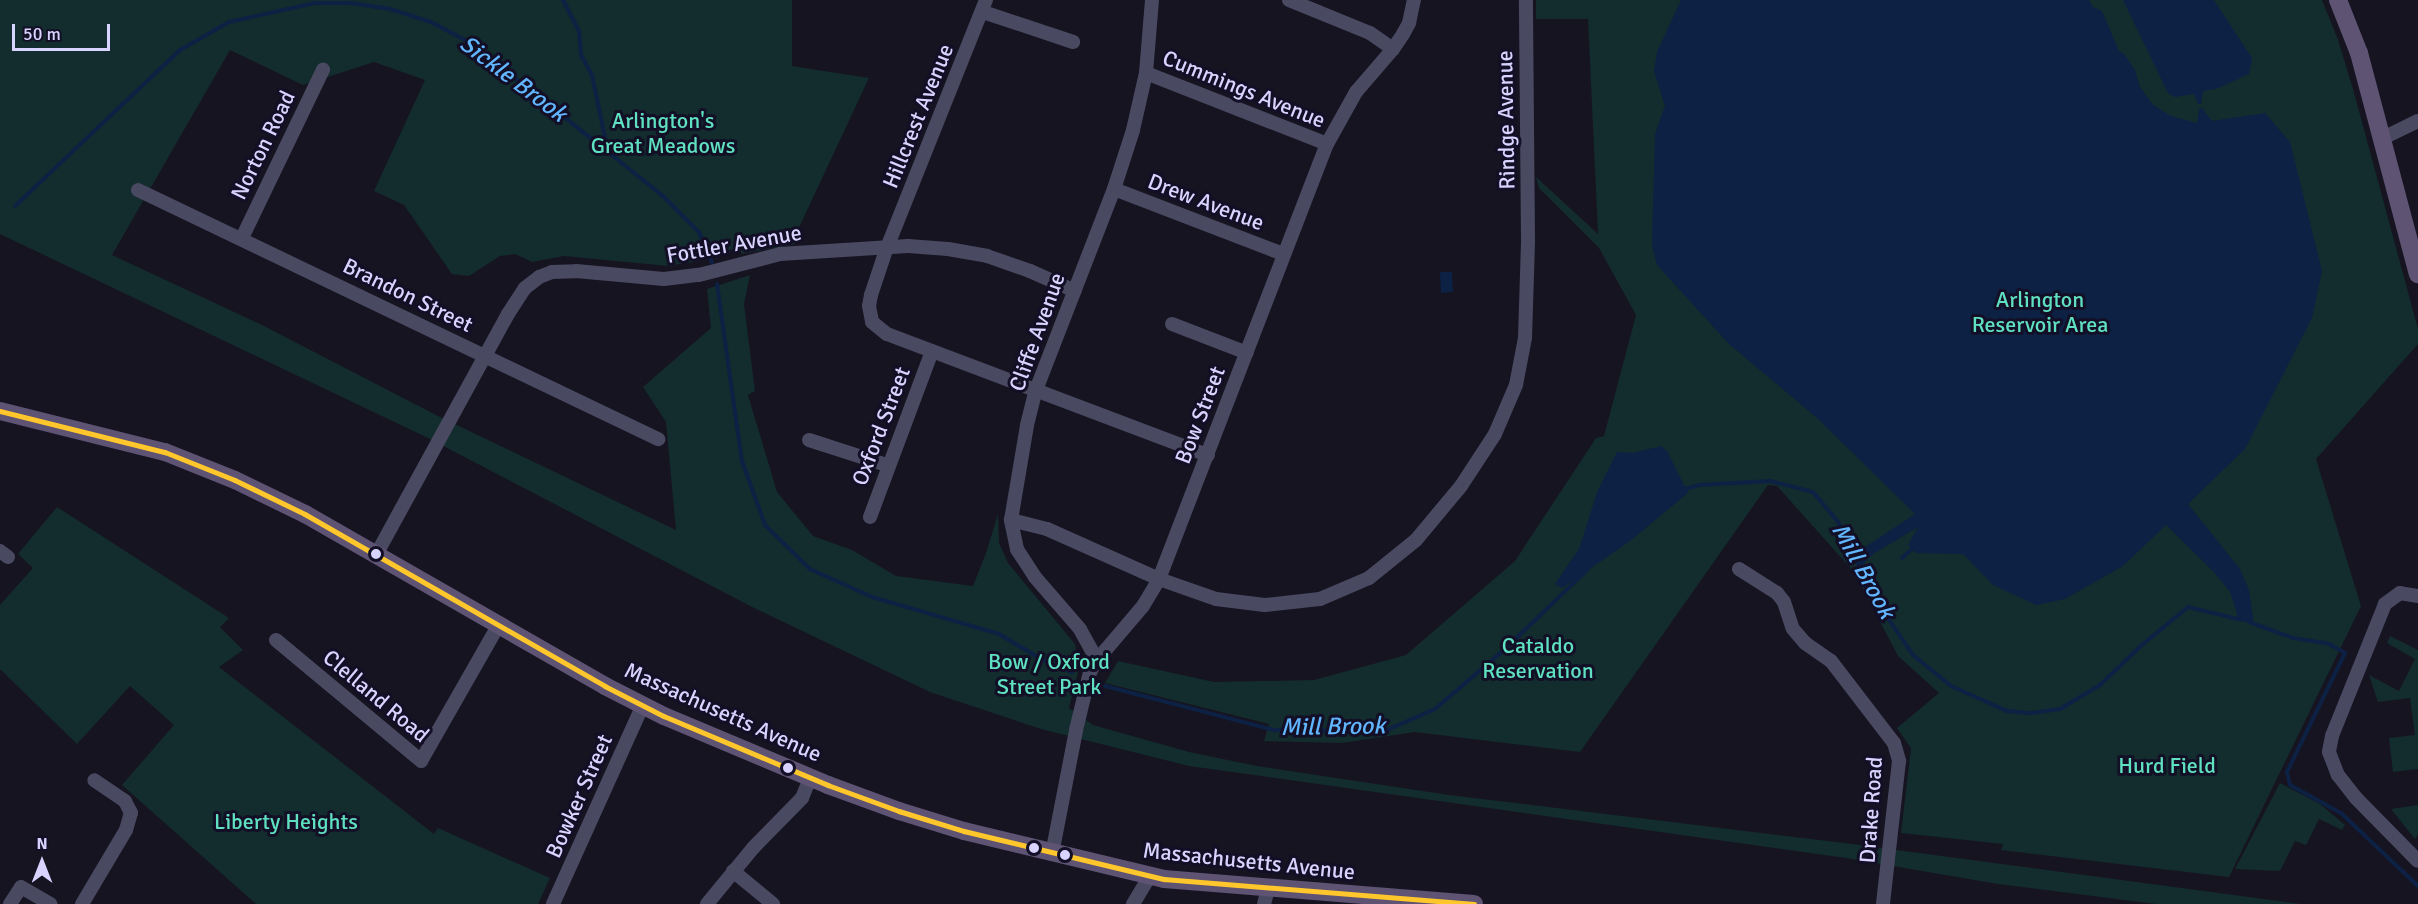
<!DOCTYPE html>
<style>
body{margin:0}
#map{position:relative;width:2418px;height:904px;overflow:hidden;background:#161421;font-family:Signika,sans-serif}
div>[style]{position:absolute}
[style*='--x']{left:calc(var(--x)*1px);top:calc(var(--y)*1px);width:calc(var(--w)*1px);rotate:calc(var(--a)*1deg)}
.green>*{inset:0;background:#132c2d}
.water>*{inset:0;background:#0d2144}
.stream>*{height:4px;margin:-2px;padding:0 2px;transform-origin:2px;border-radius:2px;background:#0d2144}
.minor>*{height:14px;margin:-7px;padding:0 7px;transform-origin:7px;border-radius:7px;background:#4a4962}
.major>*{height:18px;margin:-9px;padding:0 9px;transform-origin:9px;border-radius:9px;background:#5e5373}
.bus-1>*{height:4.5px;margin:-2.25px;padding:0 2.25px;transform-origin:2.25px;border-radius:2.25px;background:#ffc72c}
.dots>*{width:16px;height:16px;translate:-50% -50%;box-sizing:border-box;border:3px solid #130f26;border-radius:50%}
span{translate:-50% -50%;white-space:nowrap;text-align:center;line-height:1.15;-webkit-text-stroke:6px #130f26;paint-order:stroke}
.street-label{font-size:22px;color:#d9d4ff}
.park-label{font-size:22px;color:#5fe0c0}
.water-label{font-size:24px;color:#62b6ff;font-style:italic}
.north{position:absolute;left:12px;top:832px;width:60px;height:60px;-webkit-text-stroke:4px #130f26;paint-order:stroke;rotate:0deg;font-size:16px;font-weight:700;line-height:24px;text-align:center;color:#d9d4ff}
.north::after{content:'';display:block;margin:auto;width:21px;height:27px;background:#d9d4ff;clip-path:polygon(50% 0,100% 100%,50% 72%,0 100%)}
.scale{position:absolute;left:12px;top:24px;width:98px;height:27px;box-sizing:border-box;border:3px solid #d9d4ff;border-top:0;padding-left:8px;font-size:18px;line-height:21px;white-space:nowrap;color:#d9d4ff;-webkit-text-stroke:4px #130f26;paint-order:stroke}
</style>
<div id="map">
<div class="green">
<i style="clip-path:polygon(0 0,792px 0,792px 66px,869px 78px,795px 236px,795px 244px,742px 254px,739px 247px,698px 261px,668px 266px,564px 256px,532px 262px,515px 254px,500px 256px,469px 276px,452px 274px,404px 205px,374px 191px,425px 80px,374px 62px,303px 85px,230px 50px,112px 255px,262px 325px,438px 416px,676px 530px,666px 422px,643px 387px,711px 328px,707px 289px,750px 275px,744px 304px,755px 391px,748px 395px,777px 492px,813px 536px,852px 550px,896px 576px,973px 586px,986px 553px,998px 514px,999px 543px,1008px 563px,1075px 644px,1079px 668px,1069px 708px,1093px 725px,1189px 752px,1257px 766px,1449px 795px,1844px 843px,2301px 904px,2156px 904px,1998px 884px,1846px 858px,1189px 766px,1041px 729px,930px 692px,754px 608px,430px 439px,0 234px)"></i>
<i style="clip-path:polygon(1536px 0,2322px 0,2338px 40px,2353px 89px,2418px 329px,2418px 344px,2316px 459px,2361px 606px,2229px 877px,2001px 850px,2003px 844px,1901px 833px,1911px 748px,1897px 728px,1939px 693px,1898px 656px,1854px 572px,1777px 486px,1768px 485px,1580px 752px,1415px 732px,1342px 743px,1264px 741px,1269px 724px,1105px 683px,1118px 661px,1214px 682px,1314px 680px,1406px 655px,1515px 561px,1596px 438px,1604px 436px,1636px 315px,1599px 248px,1539px 188px,1536px 177px,1598px 234px,1588px 19px,1536px 19px)"></i>
<i style="clip-path:polygon(57px 507px,229px 618px,220px 627px,243px 650px,219px 667px,434px 834px,438px 828px,550px 878px,538px 904px,256px 904px,122px 785px,174px 725px,130px 686px,77px 744px,0 669px,0 605px,33px 568px,18px 554px)"></i>
<i style="clip-path:polygon(2390px 636px,2418px 650px,2418px 769px,2393px 772px,2389px 738px,2415px 735px,2410px 698px,2378px 702px,2369px 675px,2399px 691px,2415px 659px,2387px 643px)"></i>
<i style="clip-path:polygon(2280px 783px,2320px 804px,2345px 825px,2342px 830px,2319px 819px,2306px 845px,2295px 841px,2280px 871px,2235px 869px)"></i>
<i style="clip-path:polygon(2418px 805px,2418px 834px,2415px 839px,2391px 809px)"></i>
</div>
<div class="water">
<i style="clip-path:polygon(1681px 0,2089px 0,2093px 7px,2102px 11px,2119px 51px,2125px 55px,2135px 70px,2140px 87px,2153px 105px,2171px 116px,2197px 123px,2199px 109px,2202px 108px,2212px 121px,2265px 113px,2290px 142px,2322px 271px,2312px 318px,2245px 449px,2188px 504px,2240px 569px,2249px 590px,2254px 624px,2239px 620px,2230px 592px,2215px 573px,2166px 525px,2123px 566px,2065px 599px,2036px 605px,1993px 585px,1963px 554px,1916px 553px,1908px 545px,1918px 527px,1873px 554px,1860px 568px,1853px 555px,1915px 514px,1817px 418px,1729px 344px,1657px 265px,1652px 245px,1655px 134px,1665px 106px,1654px 71px,1657px 52px)"></i>
<i style="clip-path:polygon(2123px 0,2214px 0,2252px 58px,2249px 74px,2216px 89px,2203px 91px,2201px 104px,2198px 104px,2194px 94px,2175px 97px,2168px 93px)"></i>
<i style="clip-path:polygon(1440px 272px,1452px 272px,1453px 292px,1441px 293px)"></i>
<i style="clip-path:polygon(1661px 446px,1667px 451px,1688px 493px,1630px 541px,1562px 588px,1555px 584px,1579px 549px,1598px 490px,1617px 452px,1633px 453px)"></i>
</div>
<div class="stream">
<i style="--x:563;--y:0;--w:35;--a:63"></i>
<i style="--x:579;--y:31;--w:24;--a:85"></i>
<i style="--x:581;--y:55;--w:23;--a:61"></i>
<i style="--x:592;--y:75;--w:79;--a:78.3"></i>
<i style="--x:608;--y:152;--w:70;--a:38.7"></i>
<i style="--x:663;--y:196;--w:51;--a:45"></i>
<i style="--x:699;--y:232;--w:33;--a:67"></i>
<i style="--x:15;--y:206;--w:227;--a:-43.4"></i>
<i style="--x:180;--y:50;--w:56;--a:-29.7"></i>
<i style="--x:229;--y:22;--w:88;--a:-12.5"></i>
<i style="--x:315;--y:3;--w:37;--a:0"></i>
<i style="--x:352;--y:3;--w:38;--a:9"></i>
<i style="--x:390;--y:9;--w:43;--a:17.6"></i>
<i style="--x:431;--y:22;--w:45;--a:27.7"></i>
<i style="--x:471;--y:43;--w:175;--a:38.5"></i>
<i style="--x:717;--y:284;--w:179;--a:82"></i>
<i style="--x:742;--y:461;--w:68;--a:70.2"></i>
<i style="--x:765;--y:525;--w:63;--a:44.4"></i>
<i style="--x:810;--y:569;--w:68;--a:24.3"></i>
<i style="--x:872;--y:597;--w:132;--a:16.2"></i>
<i style="--x:999;--y:634;--w:49;--a:30.8"></i>
<i style="--x:1041;--y:659;--w:34;--a:23"></i>
<i style="--x:1682;--y:490;--w:18;--a:-16"></i>
<i style="--x:1699;--y:485;--w:71;--a:-3.2"></i>
<i style="--x:1770;--y:481;--w:44;--a:14.3"></i>
<i style="--x:1813;--y:492;--w:39;--a:50"></i>
<i style="--x:1838;--y:522;--w:38;--a:65"></i>
<i style="--x:1902;--y:558;--w:13;--a:-42"></i>
<i style="--x:1858;--y:564;--w:46;--a:62.9"></i>
<i style="--x:1879;--y:605;--w:60;--a:55.8"></i>
<i style="--x:1913;--y:655;--w:49;--a:39.2"></i>
<i style="--x:1951;--y:686;--w:61;--a:24.1"></i>
<i style="--x:2007;--y:711;--w:25;--a:5"></i>
<i style="--x:2032;--y:713;--w:28;--a:-8"></i>
<i style="--x:2060;--y:709;--w:47;--a:-31"></i>
<i style="--x:2100;--y:685;--w:59;--a:-43.6"></i>
<i style="--x:2143;--y:644;--w:58;--a:-39.4"></i>
<i style="--x:2188;--y:607;--w:56;--a:13.5"></i>
<i style="--x:2249;--y:622;--w:47;--a:20"></i>
<i style="--x:2293;--y:638;--w:36;--a:9"></i>
<i style="--x:2329;--y:644;--w:18;--a:29"></i>
<i style="--x:2345;--y:653;--w:132;--a:116"></i>
<i style="--x:2287;--y:772;--w:13;--a:77"></i>
<i style="--x:2290;--y:785;--w:58;--a:28.8"></i>
<i style="--x:2341;--y:813;--w:106;--a:43.5"></i>
<i style="--x:1105;--y:686;--w:175;--a:14.6"></i>
<i style="--x:1274;--y:730;--w:111;--a:0.5"></i>
<i style="--x:1385;--y:731;--w:55;--a:-23.7"></i>
<i style="--x:1435;--y:709;--w:92;--a:-40.6"></i>
<i style="--x:1505;--y:649;--w:115;--a:-43.9"></i>
</div>
<div class="minor">
<i style="--x:986;--y:0;--w:266;--a:111.8"></i>
<i style="--x:887;--y:247;--w:51;--a:108.4"></i>
<i style="--x:871;--y:295;--w:11;--a:100"></i>
<i style="--x:869;--y:306;--w:16;--a:79"></i>
<i style="--x:872;--y:322;--w:19;--a:39"></i>
<i style="--x:887;--y:334;--w:343;--a:20.7"></i>
<i style="--x:1289;--y:0;--w:87;--a:22.2"></i>
<i style="--x:1370;--y:33;--w:28;--a:35"></i>
<i style="--x:983;--y:12;--w:95;--a:18.4"></i>
<i style="--x:1146;--y:73;--w:194;--a:21.4"></i>
<i style="--x:2383;--y:138;--w:39;--a:-26"></i>
<i style="--x:1114;--y:189;--w:181;--a:21"></i>
<i style="--x:138;--y:190;--w:577;--a:25.59"></i>
<i style="--x:242;--y:238;--w:187;--a:-64.3"></i>
<i style="--x:1172;--y:324;--w:80;--a:21.1"></i>
<i style="--x:809;--y:440;--w:82;--a:17.8"></i>
<i style="--x:870;--y:517;--w:177;--a:-69.5"></i>
<i style="--x:1011;--y:520;--w:37;--a:14"></i>
<i style="--x:1047;--y:529;--w:123;--a:24.1"></i>
<i style="--x:1159;--y:579;--w:60;--a:19.3"></i>
<i style="--x:1216;--y:599;--w:49;--a:7"></i>
<i style="--x:1265;--y:605;--w:55;--a:-6.2"></i>
<i style="--x:1320;--y:599;--w:53;--a:-23.2"></i>
<i style="--x:1369;--y:578;--w:60;--a:-39"></i>
<i style="--x:1416;--y:540;--w:70;--a:-50.2"></i>
<i style="--x:1461;--y:486;--w:62;--a:-56.8"></i>
<i style="--x:1495;--y:434;--w:53;--a:-66.8"></i>
<i style="--x:1516;--y:385;--w:48;--a:-79.2"></i>
<i style="--x:1525;--y:338;--w:98;--a:-88.2"></i>
<i style="--x:1528;--y:240;--w:240;--a:-90.5"></i>
<i style="--x:0;--y:551;--w:10;--a:37"></i>
<i style="--x:376;--y:555;--w:275;--a:-61.3"></i>
<i style="--x:508;--y:314;--w:31;--a:-57"></i>
<i style="--x:525;--y:288;--w:18;--a:-38"></i>
<i style="--x:539;--y:277;--w:14;--a:-21"></i>
<i style="--x:552;--y:272;--w:24;--a:-2"></i>
<i style="--x:576;--y:271;--w:88;--a:5.2"></i>
<i style="--x:664;--y:279;--w:35;--a:-7"></i>
<i style="--x:699;--y:275;--w:84;--a:-14.5"></i>
<i style="--x:780;--y:254;--w:128;--a:-3.6"></i>
<i style="--x:908;--y:246;--w:40;--a:4.3"></i>
<i style="--x:948;--y:249;--w:40;--a:10"></i>
<i style="--x:987;--y:256;--w:46;--a:19.2"></i>
<i style="--x:1030;--y:271;--w:49;--a:24"></i>
<i style="--x:1739;--y:569;--w:45;--a:32.3"></i>
<i style="--x:1777;--y:593;--w:11;--a:52"></i>
<i style="--x:1784;--y:602;--w:28;--a:72"></i>
<i style="--x:1793;--y:629;--w:18;--a:49"></i>
<i style="--x:1805;--y:643;--w:32;--a:35"></i>
<i style="--x:1831;--y:661;--w:103;--a:52.5"></i>
<i style="--x:1894;--y:743;--w:19;--a:74"></i>
<i style="--x:1899;--y:761;--w:144;--a:96.4"></i>
<i style="--x:2418;--y:596;--w:18;--a:-171"></i>
<i style="--x:2400;--y:593;--w:19;--a:144"></i>
<i style="--x:2385;--y:604;--w:142;--a:111.9"></i>
<i style="--x:2332;--y:736;--w:16;--a:101"></i>
<i style="--x:2329;--y:752;--w:25;--a:69"></i>
<i style="--x:2338;--y:775;--w:29;--a:52"></i>
<i style="--x:2356;--y:798;--w:88;--a:45.5"></i>
<i style="--x:276;--y:640;--w:189;--a:39.8"></i>
<i style="--x:421;--y:761;--w:158;--a:-60.3"></i>
<i style="--x:1097;--y:660;--w:35;--a:-119"></i>
<i style="--x:1080;--y:629;--w:69;--a:-130.9"></i>
<i style="--x:1035;--y:577;--w:33;--a:-123"></i>
<i style="--x:1017;--y:549;--w:30;--a:-102"></i>
<i style="--x:1011;--y:520;--w:96;--a:-80.4"></i>
<i style="--x:1027;--y:425;--w:36;--a:-76"></i>
<i style="--x:1036;--y:390;--w:216;--a:-68.8"></i>
<i style="--x:1114;--y:189;--w:62;--a:-72.1"></i>
<i style="--x:1133;--y:130;--w:58;--a:-77.2"></i>
<i style="--x:1146;--y:73;--w:73;--a:-85.3"></i>
<i style="--x:1052;--y:854;--w:126;--a:-79"></i>
<i style="--x:1076;--y:730;--w:60;--a:-76.4"></i>
<i style="--x:1090;--y:672;--w:14;--a:-60"></i>
<i style="--x:1097;--y:660;--w:71;--a:-49.6"></i>
<i style="--x:1143;--y:606;--w:31;--a:-59"></i>
<i style="--x:1159;--y:579;--w:466;--a:-68.9"></i>
<i style="--x:1327;--y:144;--w:60;--a:-60.9"></i>
<i style="--x:1356;--y:92;--w:57;--a:-49.3"></i>
<i style="--x:1393;--y:49;--w:18;--a:-56"></i>
<i style="--x:1403;--y:34;--w:13;--a:-61"></i>
<i style="--x:1409;--y:23;--w:24;--a:-78"></i>
<i style="--x:733;--y:871;--w:52;--a:39.5"></i>
<i style="--x:10;--y:904;--w:20;--a:-57"></i>
<i style="--x:21;--y:887;--w:34;--a:30"></i>
<i style="--x:82;--y:904;--w:86;--a:-59.3"></i>
<i style="--x:126;--y:830;--w:18;--a:-74"></i>
<i style="--x:131;--y:813;--w:13;--a:-117"></i>
<i style="--x:125;--y:801;--w:37;--a:-146"></i>
<i style="--x:553;--y:904;--w:218;--a:-65.7"></i>
<i style="--x:707;--y:904;--w:72;--a:-50.6"></i>
<i style="--x:753;--y:848;--w:70;--a:-45.6"></i>
<i style="--x:802;--y:798;--w:22;--a:-68"></i>
<i style="--x:1133;--y:904;--w:31;--a:-59"></i>
<i style="--x:1264;--y:904;--w:16;--a:-75"></i>
</div>
<div class="major">
<i style="--x:2338;--y:0;--w:57;--a:68.4"></i>
<i style="--x:2359;--y:53;--w:229;--a:75.1"></i>
<i style="--x:0;--y:411;--w:170;--a:14"></i>
<i style="--x:165;--y:452;--w:75;--a:21.8"></i>
<i style="--x:235;--y:480;--w:78;--a:25.9"></i>
<i style="--x:305;--y:514;--w:346;--a:29.8"></i>
<i style="--x:605;--y:686;--w:66;--a:27"></i>
<i style="--x:664;--y:716;--w:178;--a:22.8"></i>
<i style="--x:828;--y:785;--w:76;--a:20.1"></i>
<i style="--x:899;--y:811;--w:68;--a:17.1"></i>
<i style="--x:964;--y:831;--w:206;--a:13.5"></i>
<i style="--x:1164;--y:879;--w:311;--a:4.6"></i>
</div>
<div class="bus-1">
<i style="--x:0;--y:411;--w:170;--a:14"></i>
<i style="--x:165;--y:452;--w:75;--a:21.8"></i>
<i style="--x:235;--y:480;--w:78;--a:25.9"></i>
<i style="--x:305;--y:514;--w:346;--a:29.8"></i>
<i style="--x:605;--y:686;--w:66;--a:27"></i>
<i style="--x:664;--y:716;--w:178;--a:22.8"></i>
<i style="--x:828;--y:785;--w:76;--a:20.1"></i>
<i style="--x:899;--y:811;--w:68;--a:17.1"></i>
<i style="--x:964;--y:831;--w:206;--a:13.5"></i>
<i style="--x:1164;--y:879;--w:311;--a:4.6"></i>
</div>
<div class="dots">
<i style="left:376px;top:554px;background:#d9d4ff"></i>
<i style="left:788px;top:768px;background:#d9d4ff"></i>
<i style="left:1034px;top:848px;background:#d9d4ff"></i>
<i style="left:1065px;top:855px;background:#d9d4ff"></i>
</div>
<div class="street-label">
<span style="left:1244px;top:89px;rotate:22deg">Cummings Avenue</span>
<span style="left:918px;top:116px;rotate:-68deg">Hillcrest Avenue</span>
<span style="left:1506px;top:120px;rotate:-91deg">Rindge Avenue</span>
<span style="left:263px;top:145px;rotate:-64deg">Norton Road</span>
<span style="left:1206px;top:202px;rotate:21deg">Drew Avenue</span>
<span style="left:734px;top:244px;rotate:-10deg">Fottler Avenue</span>
<span style="left:408px;top:295px;rotate:26deg">Brandon Street</span>
<span style="left:1037px;top:332px;rotate:-70deg">Cliffe Avenue</span>
<span style="left:1200px;top:415px;rotate:-69deg">Bow Street</span>
<span style="left:881px;top:426px;rotate:-69deg">Oxford Street</span>
<span style="left:376px;top:696px;rotate:40deg">Clelland Road</span>
<span style="left:723px;top:712px;rotate:24deg">Massachusetts Avenue</span>
<span style="left:579px;top:796px;rotate:-66deg">Bowker Street</span>
<span style="left:1871px;top:810px;rotate:-86deg">Drake Road</span>
<span style="left:1249px;top:861px;rotate:6deg">Massachusetts Avenue</span>
</div>
<div class="park-label">
<span style="left:663px;top:133px">Arlington's<br>Great Meadows</span>
<span style="left:2040px;top:312px">Arlington<br>Reservoir Area</span>
<span style="left:1538px;top:658px">Cataldo<br>Reservation</span>
<span style="left:1049px;top:674px">Bow / Oxford<br>Street Park</span>
<span style="left:2167px;top:766px">Hurd Field</span>
<span style="left:286px;top:822px">Liberty Heights</span>
</div>
<div class="water-label">
<span style="left:513px;top:79px;rotate:37deg">Sickle Brook</span>
<span style="left:1863px;top:571px;rotate:61deg">Mill Brook</span>
<span style="left:1333px;top:727px;rotate:-1deg">Mill Brook</span>
</div>
<div class="north">N</div>
<div class="scale">50 m</div>
</div>
